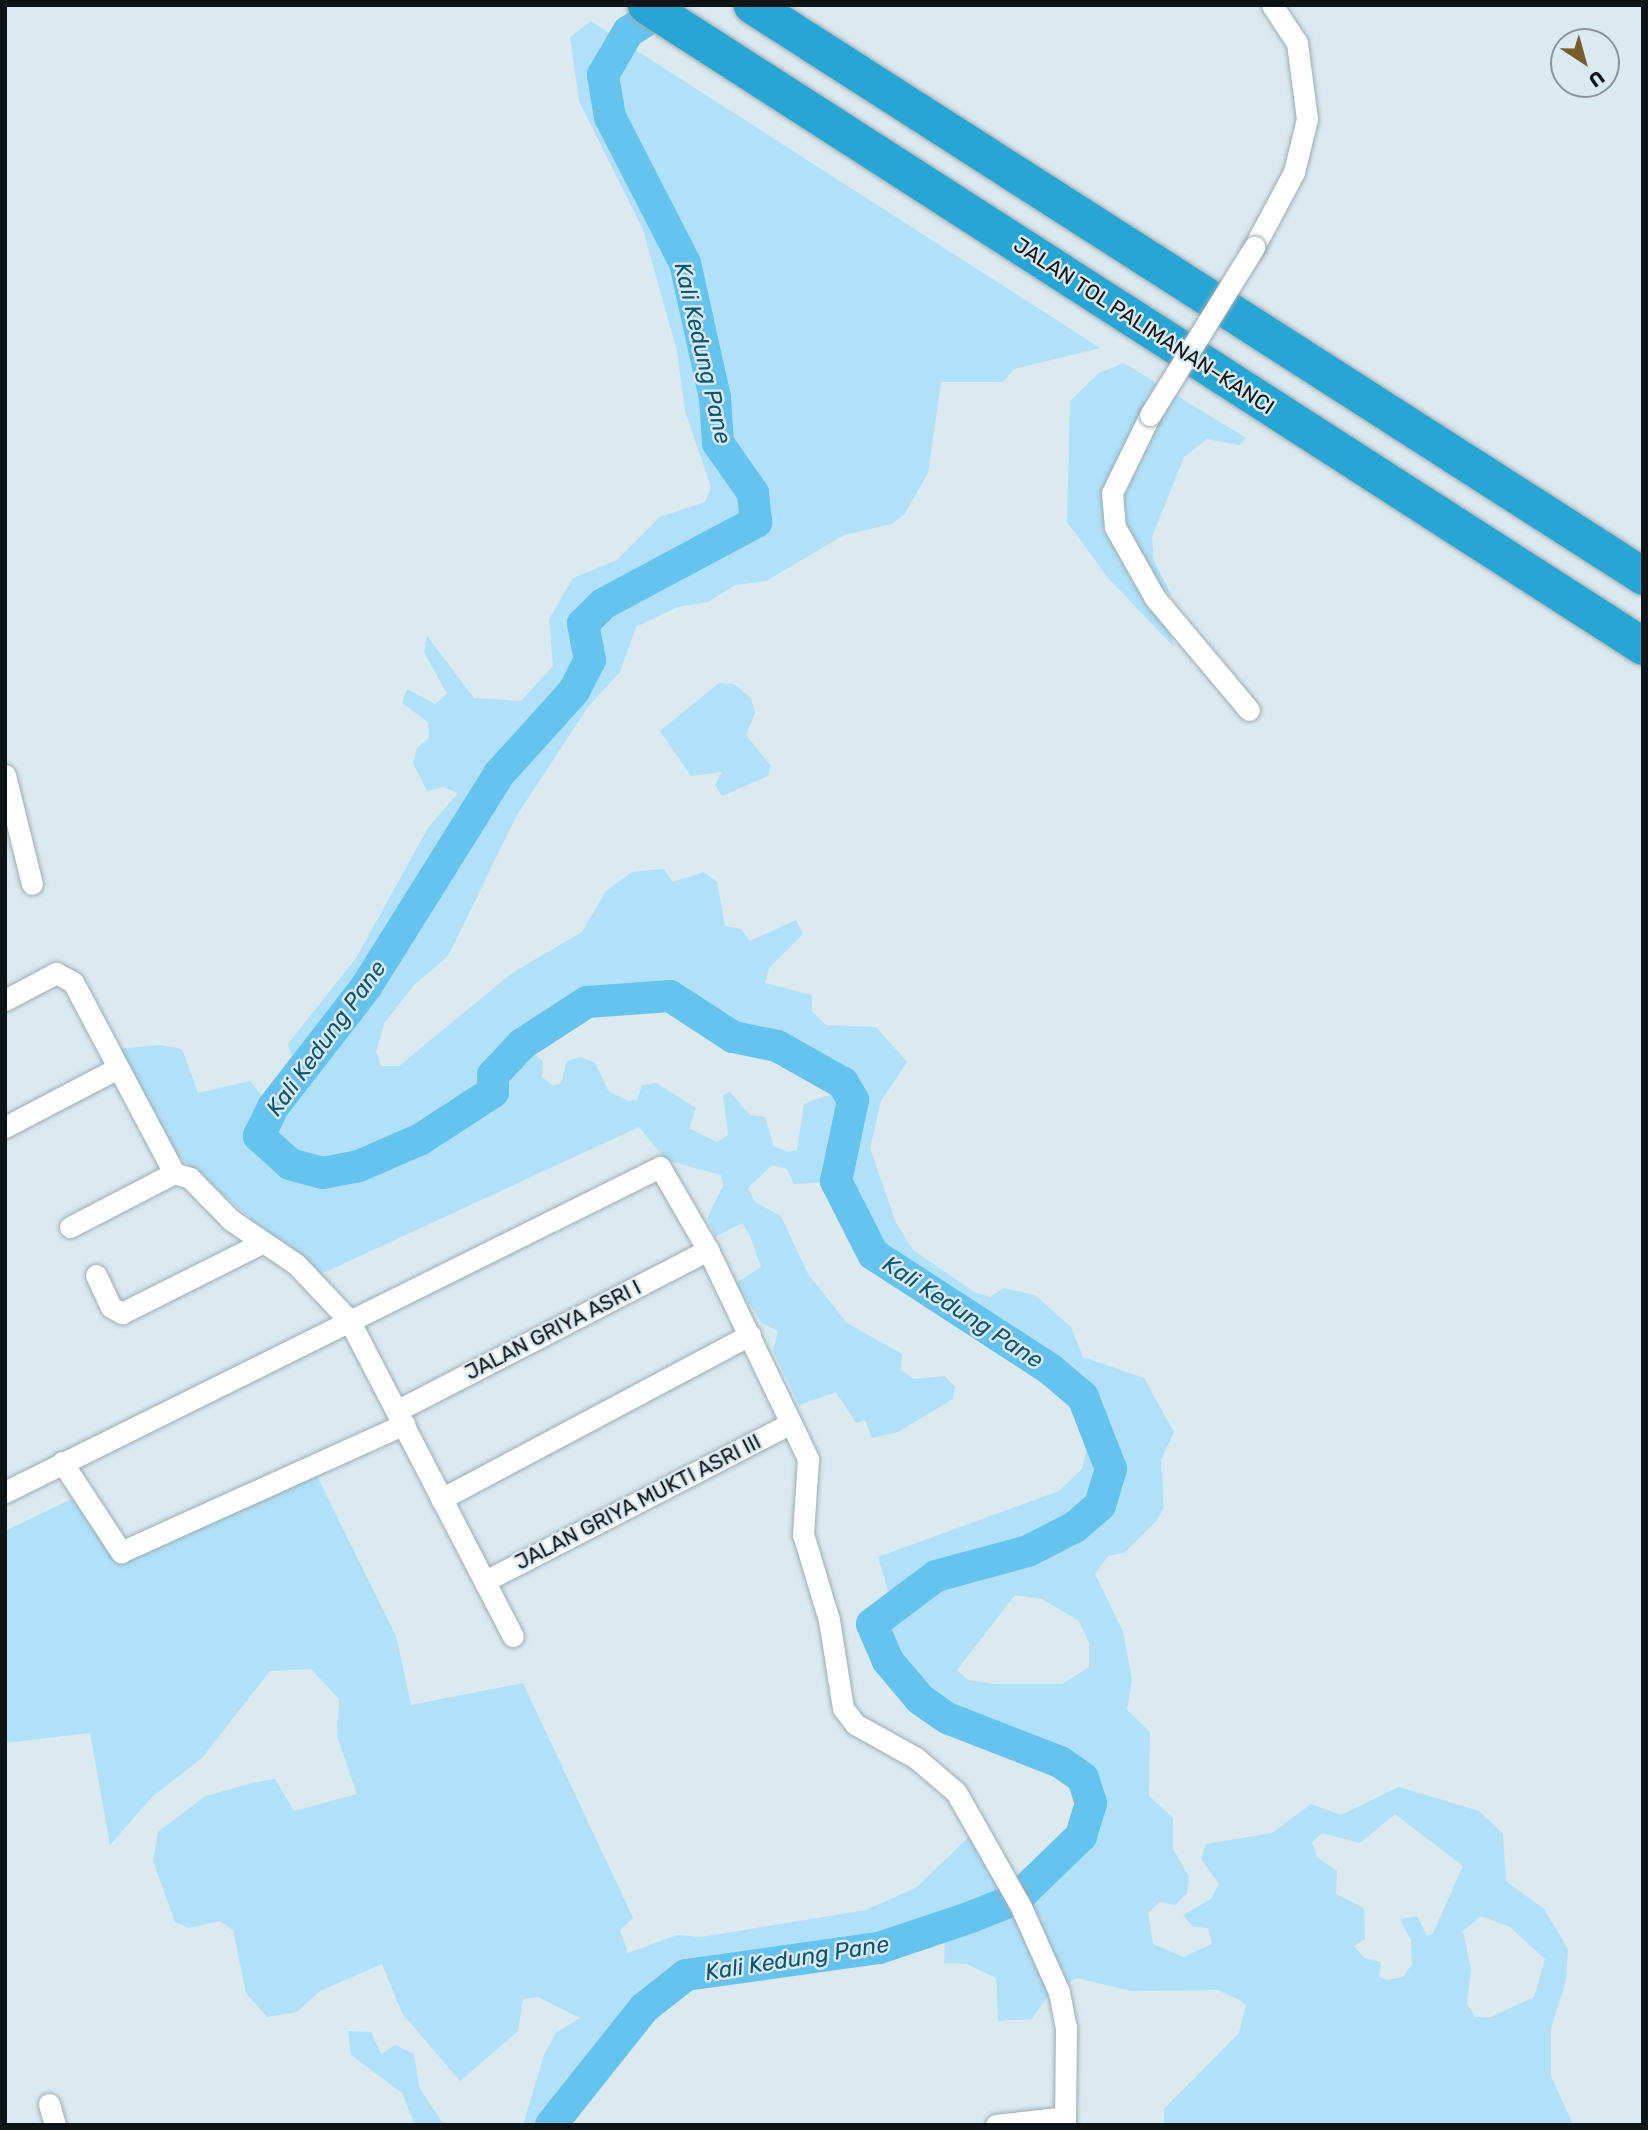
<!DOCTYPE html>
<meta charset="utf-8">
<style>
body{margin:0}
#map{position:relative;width:1648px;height:2130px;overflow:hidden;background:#dbe9f0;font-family:Rubik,sans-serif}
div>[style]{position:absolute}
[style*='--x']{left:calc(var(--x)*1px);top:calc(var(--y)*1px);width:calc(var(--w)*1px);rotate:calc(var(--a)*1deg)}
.green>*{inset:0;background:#b0e1f9}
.river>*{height:32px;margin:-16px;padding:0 16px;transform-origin:16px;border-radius:16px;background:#66c3ed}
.roads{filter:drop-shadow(0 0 2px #9dabb1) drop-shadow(0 0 2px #9dabb1)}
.street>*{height:21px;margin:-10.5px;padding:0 10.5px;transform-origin:10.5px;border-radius:10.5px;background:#fff}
.highway>*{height:37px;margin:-18.5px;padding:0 18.5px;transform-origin:18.5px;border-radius:18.5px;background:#27a5d4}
.bridges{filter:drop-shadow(0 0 2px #9dabb1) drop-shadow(0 0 2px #9dabb1)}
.street-bridge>*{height:21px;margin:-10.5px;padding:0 10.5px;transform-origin:10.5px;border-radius:10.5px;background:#fff}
span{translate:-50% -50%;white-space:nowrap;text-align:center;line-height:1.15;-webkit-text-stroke:5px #dbe9f0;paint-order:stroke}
.street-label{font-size:21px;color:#0f1416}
.water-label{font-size:23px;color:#025571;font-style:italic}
.frame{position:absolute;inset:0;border:7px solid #0f1416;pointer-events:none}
.north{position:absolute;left:1550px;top:28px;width:70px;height:70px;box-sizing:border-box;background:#dbe9f0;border:2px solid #899499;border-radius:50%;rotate:144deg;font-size:19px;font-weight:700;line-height:28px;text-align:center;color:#0f1416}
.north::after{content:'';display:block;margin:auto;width:24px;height:32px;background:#775c2e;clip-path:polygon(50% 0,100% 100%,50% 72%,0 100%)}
</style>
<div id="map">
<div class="green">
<i style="clip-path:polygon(591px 21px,617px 38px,596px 74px,604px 119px,679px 265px,709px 399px,712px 445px,746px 496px,749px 518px,599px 598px,576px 622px,583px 659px,568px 687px,494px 770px,360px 983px,294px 1068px,288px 1044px,356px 958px,428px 828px,458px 793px,443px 787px,427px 791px,413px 763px,417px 748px,429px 738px,428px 722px,402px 703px,407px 689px,435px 704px,447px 694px,424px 652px,427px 636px,474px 698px,521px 701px,553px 666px,549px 619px,573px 578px,617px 560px,660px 517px,705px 502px,711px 487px,685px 411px,677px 351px,643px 230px,579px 101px,570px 37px)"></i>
<i style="clip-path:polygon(evenodd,628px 45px,1100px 348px,1014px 369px,1003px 382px,941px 382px,928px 473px,904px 515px,891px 524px,844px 535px,766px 581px,735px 585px,708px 602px,677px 607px,636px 627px,620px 672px,588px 707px,517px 815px,448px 956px,414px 985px,385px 1022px,376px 1051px,381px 1066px,399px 1066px,512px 973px,582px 932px,606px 891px,632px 872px,664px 869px,673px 882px,704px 872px,717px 882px,725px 926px,741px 929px,750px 941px,796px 920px,803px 934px,769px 968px,765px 983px,812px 995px,812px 1011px,826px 1025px,876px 1027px,907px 1062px,881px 1101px,870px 1148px,896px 1223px,913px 1250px,974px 1292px,990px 1297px,1004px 1288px,1035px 1295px,1071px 1327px,1083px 1357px,1144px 1378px,1174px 1432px,1161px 1460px,1164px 1507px,1157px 1520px,1124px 1553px,1108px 1556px,1095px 1574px,1123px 1632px,1132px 1679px,1127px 1710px,1150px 1732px,1149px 1796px,1173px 1818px,1173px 1849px,1189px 1877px,1187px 1893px,1175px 1905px,1160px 1902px,1148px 1913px,1153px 1944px,1183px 1957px,1212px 1944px,1208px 1928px,1193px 1927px,1183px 1915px,1211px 1899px,1219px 1884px,1201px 1859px,1206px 1844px,1272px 1833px,1311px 1804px,1341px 1815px,1399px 1787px,1479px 1811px,1503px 1834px,1506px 1881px,1544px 1909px,1568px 1949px,1566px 1981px,1551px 2028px,1551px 2076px,1573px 2125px,1164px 2125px,1164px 2109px,1239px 2033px,1246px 2005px,1239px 2000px,1218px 1990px,1131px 1991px,1077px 1978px,1050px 1993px,1032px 2019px,998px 2021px,996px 1978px,967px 1964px,944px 1963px,945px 1937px,1020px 1905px,1049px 1881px,1087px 1839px,1098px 1803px,1088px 1774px,1063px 1756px,950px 1712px,925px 1694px,894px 1657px,880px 1626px,938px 1582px,1031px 1557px,1079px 1532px,1106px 1508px,1118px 1469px,1088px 1393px,1054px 1363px,878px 1249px,843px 1181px,860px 1099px,848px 1079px,779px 1040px,736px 1031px,673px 990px,632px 988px,585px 996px,550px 1015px,487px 1072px,486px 1088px,418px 1133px,357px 1160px,324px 1166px,293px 1158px,268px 1134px,279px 1110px,371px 991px,504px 778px,579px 695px,597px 661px,590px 626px,607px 609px,763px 525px,759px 490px,725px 441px,722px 398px,692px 261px,616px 115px,610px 77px,628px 45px,1015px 1595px,1042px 1599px,1079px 1621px,1089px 1643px,1089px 1667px,1062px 1684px,995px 1684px,968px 1680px,957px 1670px,1015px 1595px,628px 45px,1395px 1814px,1463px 1866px,1433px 1933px,1427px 1936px,1417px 1916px,1400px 1919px,1411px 1940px,1412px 1964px,1403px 1977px,1387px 1980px,1379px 1977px,1381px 1962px,1364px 1958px,1354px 1946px,1365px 1939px,1364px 1908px,1336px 1894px,1337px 1871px,1317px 1857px,1312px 1842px,1322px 1833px,1360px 1843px,1395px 1814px,628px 45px,1481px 1916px,1510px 1927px,1545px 1959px,1534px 1997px,1491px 2017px,1475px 2017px,1467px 2003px,1471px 1970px,1463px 1931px,1481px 1916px)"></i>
<i style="clip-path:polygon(1124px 363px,1246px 438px,1239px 445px,1207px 439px,1184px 457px,1152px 537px,1154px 561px,1172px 596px,1115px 545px,1131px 580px,1171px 630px,1173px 646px,1109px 579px,1067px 522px,1070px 401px,1099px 373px)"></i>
<i style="clip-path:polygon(719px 683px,734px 684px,751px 698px,755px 713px,746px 735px,771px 766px,768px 776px,722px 796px,715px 785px,722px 772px,691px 776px,660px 731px)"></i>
<i style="clip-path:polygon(161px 1045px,182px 1049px,198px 1093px,250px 1081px,268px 1103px,252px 1138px,286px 1170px,323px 1180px,361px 1172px,424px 1144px,499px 1096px,500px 1077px,526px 1049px,543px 1061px,542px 1077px,553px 1086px,561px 1083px,567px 1061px,581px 1057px,595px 1063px,609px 1092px,629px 1101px,637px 1100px,642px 1085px,656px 1083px,696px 1108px,689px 1128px,717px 1142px,728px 1135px,723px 1095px,730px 1092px,750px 1115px,765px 1117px,774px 1147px,789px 1152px,797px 1150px,804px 1104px,831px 1094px,846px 1101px,829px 1182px,794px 1184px,787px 1169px,772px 1165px,748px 1188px,755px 1202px,781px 1216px,808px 1274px,847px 1323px,902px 1354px,901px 1370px,914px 1379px,945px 1376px,955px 1387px,953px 1399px,898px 1432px,872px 1438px,865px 1420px,856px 1423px,836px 1392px,799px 1405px,773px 1351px,778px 1331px,762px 1323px,736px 1283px,761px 1267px,750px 1236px,742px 1223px,715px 1237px,707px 1218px,723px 1186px,721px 1175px,666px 1160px,639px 1127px,317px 1276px,161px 1141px,116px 1049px)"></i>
<i style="clip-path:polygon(1089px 1439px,1104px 1470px,1094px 1501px,1071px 1521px,1026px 1545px,933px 1570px,891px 1600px,878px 1557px,1059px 1491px,1082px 1469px)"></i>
<i style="clip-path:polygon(313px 1468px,396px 1636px,411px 1705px,523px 1683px,633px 1918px,620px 1930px,628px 1953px,677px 1935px,702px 1937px,866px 1910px,917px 1887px,974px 1832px,1013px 1893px,877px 1941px,684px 1969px,639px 2004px,543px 2125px,523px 2125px,545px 2052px,557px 2032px,580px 2018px,538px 1997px,523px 1999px,518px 2031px,460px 2081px,402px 2013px,382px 1964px,320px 1991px,297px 2012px,267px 2017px,246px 1993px,233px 1930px,220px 1921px,189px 1928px,175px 1922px,153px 1861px,158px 1832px,204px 1797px,251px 1783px,275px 1779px,294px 1811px,357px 1794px,337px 1736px,339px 1699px,311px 1669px,270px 1671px,202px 1758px,152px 1797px,110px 1845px,90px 1733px,5px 1743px,5px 1531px,72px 1499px,120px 1563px)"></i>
<i style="clip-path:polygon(348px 2031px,371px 2032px,381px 2054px,395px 2045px,414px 2054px,419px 2087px,442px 2122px,452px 2125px,415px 2125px,402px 2093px,351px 2055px)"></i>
</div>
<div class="river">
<i style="--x:551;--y:2125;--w:149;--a:-51.5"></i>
<i style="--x:644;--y:2008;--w:53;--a:-38.2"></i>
<i style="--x:686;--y:1975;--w:195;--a:-8"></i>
<i style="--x:879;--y:1948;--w:97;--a:-18.6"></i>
<i style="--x:971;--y:1917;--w:48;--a:-21.8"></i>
<i style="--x:1016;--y:1899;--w:91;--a:-44.1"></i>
<i style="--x:1081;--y:1836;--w:34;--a:-73"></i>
<i style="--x:1091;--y:1803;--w:26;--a:-108"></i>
<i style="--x:1083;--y:1778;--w:28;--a:-145"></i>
<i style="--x:1060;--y:1762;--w:121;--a:-158.7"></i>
<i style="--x:947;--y:1718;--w:33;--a:-145"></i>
<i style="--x:920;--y:1699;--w:50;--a:-130.1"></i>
<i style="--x:888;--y:1661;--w:40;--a:-113.4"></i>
<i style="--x:872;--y:1624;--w:80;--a:-36.9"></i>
<i style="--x:936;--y:1576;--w:95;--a:-15.2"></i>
<i style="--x:1028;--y:1551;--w:53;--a:-27.1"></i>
<i style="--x:1075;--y:1527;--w:33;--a:-41"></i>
<i style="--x:1100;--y:1505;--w:38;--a:-73"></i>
<i style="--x:1111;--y:1469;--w:77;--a:-111.3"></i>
<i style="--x:1083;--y:1397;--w:43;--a:-139.7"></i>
<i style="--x:1050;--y:1369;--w:211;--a:-147"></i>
<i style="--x:873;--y:1254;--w:82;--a:-116.9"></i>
<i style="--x:836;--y:1181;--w:83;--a:-78.1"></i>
<i style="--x:853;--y:1100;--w:20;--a:-120"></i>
<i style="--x:843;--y:1083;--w:76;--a:-150.7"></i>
<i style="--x:777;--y:1046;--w:45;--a:-168.4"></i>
<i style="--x:733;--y:1037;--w:75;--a:-146.9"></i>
<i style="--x:670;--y:996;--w:83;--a:175.9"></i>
<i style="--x:587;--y:1002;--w:77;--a:147.1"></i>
<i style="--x:522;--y:1044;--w:42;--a:133.1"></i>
<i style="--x:493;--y:1075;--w:17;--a:90"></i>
<i style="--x:493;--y:1092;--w:86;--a:146.9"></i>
<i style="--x:421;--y:1139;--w:68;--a:156.5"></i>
<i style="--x:359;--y:1166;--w:37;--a:169"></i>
<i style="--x:323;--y:1173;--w:34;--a:-165"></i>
<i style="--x:290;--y:1164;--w:42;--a:-137.9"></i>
<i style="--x:259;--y:1136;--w:32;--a:-64"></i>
<i style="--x:273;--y:1107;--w:152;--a:-52.2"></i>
<i style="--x:366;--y:987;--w:251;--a:-58"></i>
<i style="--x:499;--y:774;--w:112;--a:-47.9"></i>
<i style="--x:574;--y:691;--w:35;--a:-63"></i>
<i style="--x:590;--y:660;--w:37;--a:-101"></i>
<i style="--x:583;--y:624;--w:28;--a:-45"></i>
<i style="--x:603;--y:604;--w:174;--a:-28.2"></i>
<i style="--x:756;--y:522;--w:29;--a:-96"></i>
<i style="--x:753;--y:493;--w:61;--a:-125"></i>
<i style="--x:718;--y:443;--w:45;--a:-93.8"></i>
<i style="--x:715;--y:398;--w:138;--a:-102.5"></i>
<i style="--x:685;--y:263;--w:164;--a:-117.2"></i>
<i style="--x:610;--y:117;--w:43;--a:-99.5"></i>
<i style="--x:603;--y:75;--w:50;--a:-59.8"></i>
<i style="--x:628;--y:32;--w:50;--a:-32.7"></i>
</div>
<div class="roads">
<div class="street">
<i style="--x:1254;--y:247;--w:85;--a:-61.9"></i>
<i style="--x:1294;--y:172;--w:55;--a:-76.2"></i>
<i style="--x:1307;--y:119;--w:77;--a:-97.5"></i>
<i style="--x:1297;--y:43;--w:45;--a:-123.3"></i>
<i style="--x:1150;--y:415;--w:87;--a:116"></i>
<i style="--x:1112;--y:493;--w:34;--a:85"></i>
<i style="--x:1115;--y:527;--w:81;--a:60.6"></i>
<i style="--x:1155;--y:598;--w:146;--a:50"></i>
<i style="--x:5;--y:775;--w:112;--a:76.1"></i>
<i style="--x:5;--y:1000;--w:58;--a:-27.9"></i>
<i style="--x:56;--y:973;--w:19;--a:28"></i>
<i style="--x:73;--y:982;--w:216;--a:62.1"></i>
<i style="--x:174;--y:1173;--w:17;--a:17"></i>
<i style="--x:190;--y:1178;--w:59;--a:45.7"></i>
<i style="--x:231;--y:1220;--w:78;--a:34.1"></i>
<i style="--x:296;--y:1264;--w:77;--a:46.6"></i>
<i style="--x:349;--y:1320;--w:356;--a:62.6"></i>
<i style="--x:5;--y:1127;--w:127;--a:-27.6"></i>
<i style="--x:70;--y:1227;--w:117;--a:-27.4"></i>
<i style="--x:96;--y:1275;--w:35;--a:65"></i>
<i style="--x:111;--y:1307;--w:13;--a:29"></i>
<i style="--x:122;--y:1313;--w:157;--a:-26.6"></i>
<i style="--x:398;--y:1410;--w:349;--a:-27.3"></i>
<i style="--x:62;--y:1462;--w:108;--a:56.8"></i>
<i style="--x:121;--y:1552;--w:311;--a:-24.3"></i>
<i style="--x:5;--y:1492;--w:731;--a:-26.39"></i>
<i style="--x:660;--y:1167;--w:96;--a:60"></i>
<i style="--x:708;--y:1250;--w:232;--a:64.4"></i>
<i style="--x:808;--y:1459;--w:75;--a:93.8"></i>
<i style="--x:803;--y:1534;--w:90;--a:73.2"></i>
<i style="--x:829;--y:1620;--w:89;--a:81"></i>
<i style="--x:843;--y:1708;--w:20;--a:53"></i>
<i style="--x:855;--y:1724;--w:70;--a:29.1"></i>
<i style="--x:916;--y:1758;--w:52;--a:40.4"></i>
<i style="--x:956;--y:1792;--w:132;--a:60.5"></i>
<i style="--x:1021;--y:1907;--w:93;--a:65.9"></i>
<i style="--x:1059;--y:1992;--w:36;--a:79"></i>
<i style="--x:1066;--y:2027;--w:98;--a:90.6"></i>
<i style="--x:441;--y:1499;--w:350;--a:-28"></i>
<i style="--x:485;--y:1581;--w:344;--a:-27.3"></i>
<i style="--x:49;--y:2104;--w:22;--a:74"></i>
<i style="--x:996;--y:2125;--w:69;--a:-6.6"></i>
</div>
<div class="highway">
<i style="--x:646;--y:5;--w:1185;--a:32.74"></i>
<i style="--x:752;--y:5;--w:1058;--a:32.65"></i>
</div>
</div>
<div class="bridges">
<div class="street-bridge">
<i style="--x:1150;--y:415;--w:198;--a:-58.2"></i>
</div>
</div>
<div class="street-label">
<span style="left:1144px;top:326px;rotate:33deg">JALAN TOL PALIMANAN–KANCI</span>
<span style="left:553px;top:1330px;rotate:-27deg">JALAN GRIYA ASRI I</span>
<span style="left:638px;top:1502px;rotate:-27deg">JALAN GRIYA MUKTI ASRI III</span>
</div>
<div class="water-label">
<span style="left:703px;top:353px;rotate:77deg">Kali Kedung Pane</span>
<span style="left:326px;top:1038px;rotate:-54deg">Kali Kedung Pane</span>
<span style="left:963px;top:1312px;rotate:33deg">Kali Kedung Pane</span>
<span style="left:797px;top:1958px;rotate:-9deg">Kali Kedung Pane</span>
</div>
<div class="frame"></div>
<div class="north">U</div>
</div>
